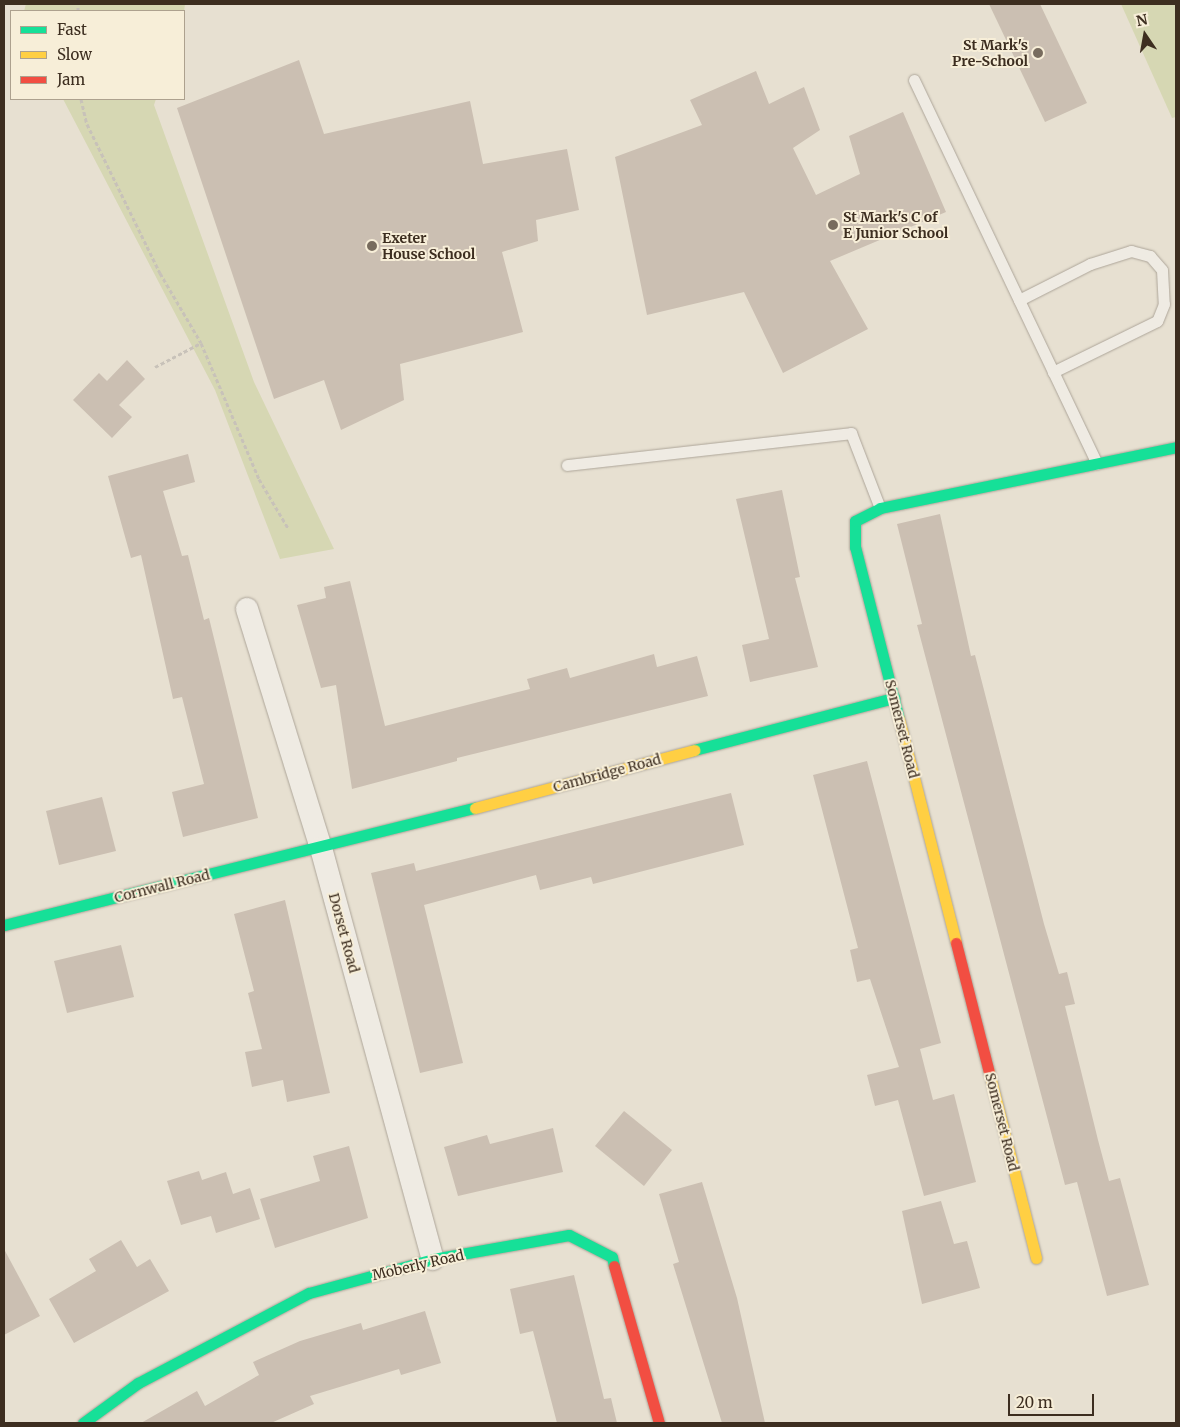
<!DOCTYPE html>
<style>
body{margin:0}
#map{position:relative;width:1180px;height:1427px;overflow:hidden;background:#e7e0d1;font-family:Merriweather,serif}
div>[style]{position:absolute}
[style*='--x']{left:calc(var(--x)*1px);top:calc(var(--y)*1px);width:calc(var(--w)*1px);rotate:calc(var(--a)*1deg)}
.green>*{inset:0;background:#d6d7b3}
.building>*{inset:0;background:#cbbfb2}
.path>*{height:3px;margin-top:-1.5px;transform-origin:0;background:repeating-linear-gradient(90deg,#c8c2b9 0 4px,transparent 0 6.5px)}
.roads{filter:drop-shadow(0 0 1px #ada599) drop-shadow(0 0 1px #ada599)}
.lane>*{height:11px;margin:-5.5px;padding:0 5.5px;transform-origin:5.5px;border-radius:5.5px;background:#efebe3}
.street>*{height:22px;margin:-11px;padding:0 11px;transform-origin:11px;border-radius:11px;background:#efebe3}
.fast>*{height:11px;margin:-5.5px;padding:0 5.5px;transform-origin:5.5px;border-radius:5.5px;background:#16e098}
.slow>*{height:11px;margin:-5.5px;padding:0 5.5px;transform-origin:5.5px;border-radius:5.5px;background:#ffcf43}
.jam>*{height:11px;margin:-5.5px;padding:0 5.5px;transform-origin:5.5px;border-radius:5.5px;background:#f24e42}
.dots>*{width:14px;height:14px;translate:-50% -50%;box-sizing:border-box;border:2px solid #f7eed8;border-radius:50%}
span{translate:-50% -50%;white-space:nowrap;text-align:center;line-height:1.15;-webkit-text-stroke:4px #f7eed8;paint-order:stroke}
.poi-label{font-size:14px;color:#3d2e20;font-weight:700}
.right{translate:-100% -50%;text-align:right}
.left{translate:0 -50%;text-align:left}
.street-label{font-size:14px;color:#3d2e20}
.frame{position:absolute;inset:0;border:5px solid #3d2e20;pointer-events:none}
.legend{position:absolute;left:10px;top:10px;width:175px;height:90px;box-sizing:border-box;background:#f7eed8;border:1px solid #ada18e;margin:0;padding:6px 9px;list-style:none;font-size:15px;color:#3d2e20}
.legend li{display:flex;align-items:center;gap:10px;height:25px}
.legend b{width:25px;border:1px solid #ada18e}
.north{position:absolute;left:1120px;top:10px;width:50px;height:50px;-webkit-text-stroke:4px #f7eed8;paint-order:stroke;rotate:348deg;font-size:14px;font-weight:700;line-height:20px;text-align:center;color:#3d2e20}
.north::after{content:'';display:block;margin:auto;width:18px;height:22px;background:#3d2e20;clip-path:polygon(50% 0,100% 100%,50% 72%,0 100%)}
.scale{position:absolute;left:1008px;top:1394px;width:86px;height:22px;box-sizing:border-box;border:2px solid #3d2e20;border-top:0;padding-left:6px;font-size:15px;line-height:18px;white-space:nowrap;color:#3d2e20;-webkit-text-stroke:4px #f7eed8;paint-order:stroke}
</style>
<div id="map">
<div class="green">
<i style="clip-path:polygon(26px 4px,185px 4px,184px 12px,24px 11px)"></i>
<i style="clip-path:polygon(1121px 4px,1176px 4px,1176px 117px,1172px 118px)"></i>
<i style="clip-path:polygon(63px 99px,156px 99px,154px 105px,254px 382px,334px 549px,280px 559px,215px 390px)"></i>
</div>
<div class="building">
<i style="clip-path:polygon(989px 4px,1040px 4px,1087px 103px,1045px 122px)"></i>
<i style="clip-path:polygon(299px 60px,324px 134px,470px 101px,483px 164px,567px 149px,579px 210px,536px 220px,538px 241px,502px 252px,523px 332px,400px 364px,404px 400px,341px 430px,324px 380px,274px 399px,177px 108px)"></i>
<i style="clip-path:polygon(756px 71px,769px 104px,804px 87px,820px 130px,793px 148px,816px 195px,860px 174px,849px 136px,903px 112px,946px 212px,830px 261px,868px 329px,783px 373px,744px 292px,647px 315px,615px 157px,702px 125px,690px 100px)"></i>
<i style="clip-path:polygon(127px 360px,145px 379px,119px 405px,132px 417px,112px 438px,73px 400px,99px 373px,107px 381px)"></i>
<i style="clip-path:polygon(188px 454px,195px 482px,163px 491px,182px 556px,188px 555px,204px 620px,209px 618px,258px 818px,183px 837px,172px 792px,204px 784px,182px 697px,173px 699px,141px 555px,131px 558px,108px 476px)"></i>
<i style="clip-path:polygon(782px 490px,800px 577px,795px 578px,818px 667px,750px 682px,742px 645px,769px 639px,736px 499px)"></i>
<i style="clip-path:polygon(940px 514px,971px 656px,975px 655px,1044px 924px,1059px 974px,1067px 972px,1075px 1004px,1065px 1006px,1098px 1140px,1109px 1181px,1120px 1178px,1149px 1285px,1107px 1296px,1077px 1182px,1065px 1185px,917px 625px,922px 624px,897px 524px)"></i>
<i style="clip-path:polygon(350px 581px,385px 726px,530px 689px,527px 679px,567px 668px,570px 678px,654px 654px,657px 667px,697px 656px,708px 696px,457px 758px,457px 761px,352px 789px,336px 685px,321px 688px,297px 605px,326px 598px,324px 587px)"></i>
<i style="clip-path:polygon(867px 761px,941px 1043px,920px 1049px,933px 1100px,954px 1094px,976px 1182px,924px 1196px,898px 1100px,875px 1106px,867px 1075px,899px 1067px,870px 979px,857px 982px,850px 950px,858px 948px,813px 775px)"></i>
<i style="clip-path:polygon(731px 793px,744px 845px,593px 884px,591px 877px,540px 890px,536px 875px,424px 905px,463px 1063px,420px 1073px,371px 873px,414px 863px,416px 871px)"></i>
<i style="clip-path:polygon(102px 797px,116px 851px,59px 865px,46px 811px)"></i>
<i style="clip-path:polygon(285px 900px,330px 1093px,287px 1102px,283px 1080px,252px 1087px,245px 1052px,262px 1049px,248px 993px,254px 991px,234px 914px)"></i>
<i style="clip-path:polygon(121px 945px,134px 997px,67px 1013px,54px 961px)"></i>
<i style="clip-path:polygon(624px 1111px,672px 1150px,644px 1186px,595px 1146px)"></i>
<i style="clip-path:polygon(553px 1128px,563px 1172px,458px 1196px,444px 1147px,487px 1135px,490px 1144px)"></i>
<i style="clip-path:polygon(349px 1146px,368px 1218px,275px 1248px,260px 1199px,320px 1181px,313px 1156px)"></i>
<i style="clip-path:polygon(199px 1171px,202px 1180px,226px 1172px,233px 1194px,250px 1188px,260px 1219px,216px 1233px,211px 1216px,181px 1225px,167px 1181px)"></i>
<i style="clip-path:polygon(702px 1182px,737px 1298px,765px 1423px,722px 1423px,673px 1264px,679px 1262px,659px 1194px)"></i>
<i style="clip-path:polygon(941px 1201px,954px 1244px,967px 1241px,980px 1288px,922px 1304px,902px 1211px)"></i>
<i style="clip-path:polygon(121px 1240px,137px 1267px,150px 1259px,169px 1291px,74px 1343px,49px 1299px,96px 1271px,89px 1259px)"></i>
<i style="clip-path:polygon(4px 1249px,40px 1316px,4px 1335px)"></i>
<i style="clip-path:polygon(574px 1275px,604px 1399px,611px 1398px,617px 1423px,557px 1423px,533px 1331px,520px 1334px,510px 1289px)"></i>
<i style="clip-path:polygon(425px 1311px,441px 1363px,401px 1375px,399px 1369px,310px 1396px,314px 1404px,271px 1423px,141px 1423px,197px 1391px,205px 1406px,259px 1375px,253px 1362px,300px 1341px,361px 1323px,363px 1330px)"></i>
</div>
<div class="path">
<i style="--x:78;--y:11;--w:7;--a:-90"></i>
<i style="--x:81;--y:99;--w:26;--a:77"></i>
<i style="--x:87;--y:124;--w:166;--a:63.9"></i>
<i style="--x:160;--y:273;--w:81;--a:59.6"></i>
<i style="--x:201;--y:343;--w:148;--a:66.9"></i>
<i style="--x:259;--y:479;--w:57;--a:59.4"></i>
<i style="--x:155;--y:367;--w:52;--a:-27.6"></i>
</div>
<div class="roads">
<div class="lane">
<i style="--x:914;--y:80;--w:425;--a:64.5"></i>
<i style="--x:1019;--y:300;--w:80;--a:-26.9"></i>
<i style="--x:1090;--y:264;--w:43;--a:-17.6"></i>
<i style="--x:1131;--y:251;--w:20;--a:15"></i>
<i style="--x:1150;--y:256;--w:18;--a:49"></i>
<i style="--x:1162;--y:270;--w:34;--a:87"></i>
<i style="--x:1164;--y:304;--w:18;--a:112"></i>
<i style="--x:1157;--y:321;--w:116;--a:153.9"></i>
<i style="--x:567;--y:465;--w:286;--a:-6.4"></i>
<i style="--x:851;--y:433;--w:80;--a:68.9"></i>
</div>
<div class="street">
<i style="--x:247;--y:609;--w:250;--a:72.8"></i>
<i style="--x:321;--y:848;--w:426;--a:74.8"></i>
</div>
<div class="fast">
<i style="--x:899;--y:719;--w:178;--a:-104.3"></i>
<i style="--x:855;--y:547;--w:26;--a:-90"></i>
<i style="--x:855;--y:521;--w:28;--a:-27"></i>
<i style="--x:880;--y:508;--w:302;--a:-11.6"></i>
<i style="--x:694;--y:750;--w:207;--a:-14.6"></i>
<i style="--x:4;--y:925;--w:485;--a:-14"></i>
<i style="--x:83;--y:1423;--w:68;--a:-36"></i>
<i style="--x:138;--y:1383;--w:193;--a:-27.8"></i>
<i style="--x:309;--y:1293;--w:129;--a:-15.3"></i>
<i style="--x:433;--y:1259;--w:138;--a:-10"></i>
<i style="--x:569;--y:1235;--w:48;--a:27.1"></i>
<i style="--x:612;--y:1257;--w:9;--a:77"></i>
</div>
<div class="slow">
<i style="--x:899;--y:719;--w:231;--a:75.7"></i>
<i style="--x:475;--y:808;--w:227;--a:-14.8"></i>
<i style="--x:989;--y:1072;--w:192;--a:75.8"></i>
</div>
<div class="jam">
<i style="--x:956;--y:943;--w:133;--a:75.7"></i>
<i style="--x:614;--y:1266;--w:163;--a:74"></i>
</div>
</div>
<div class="dots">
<i style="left:1038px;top:53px;background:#786c5e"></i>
<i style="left:833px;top:225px;background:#786c5e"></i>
<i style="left:372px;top:246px;background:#786c5e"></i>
</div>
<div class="poi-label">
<span class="right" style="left:1028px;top:53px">St Mark's<br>Pre-School</span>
<span class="left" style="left:843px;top:225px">St Mark's C of<br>E Junior School</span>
<span class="left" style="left:382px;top:246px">Exeter<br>House School</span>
</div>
<div class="street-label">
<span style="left:902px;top:729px;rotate:76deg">Somerset Road</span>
<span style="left:607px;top:773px;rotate:-15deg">Cambridge Road</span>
<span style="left:162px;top:886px;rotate:-14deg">Cornwall Road</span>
<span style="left:344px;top:933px;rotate:75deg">Dorset Road</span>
<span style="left:1002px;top:1122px;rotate:76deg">Somerset Road</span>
<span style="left:418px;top:1265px;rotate:-13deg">Moberly Road</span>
</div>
<div class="frame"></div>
<ul class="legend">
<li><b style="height:6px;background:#16e098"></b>Fast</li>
<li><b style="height:6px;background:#ffcf43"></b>Slow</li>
<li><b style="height:6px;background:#f24e42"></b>Jam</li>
</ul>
<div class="north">N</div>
<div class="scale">20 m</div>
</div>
